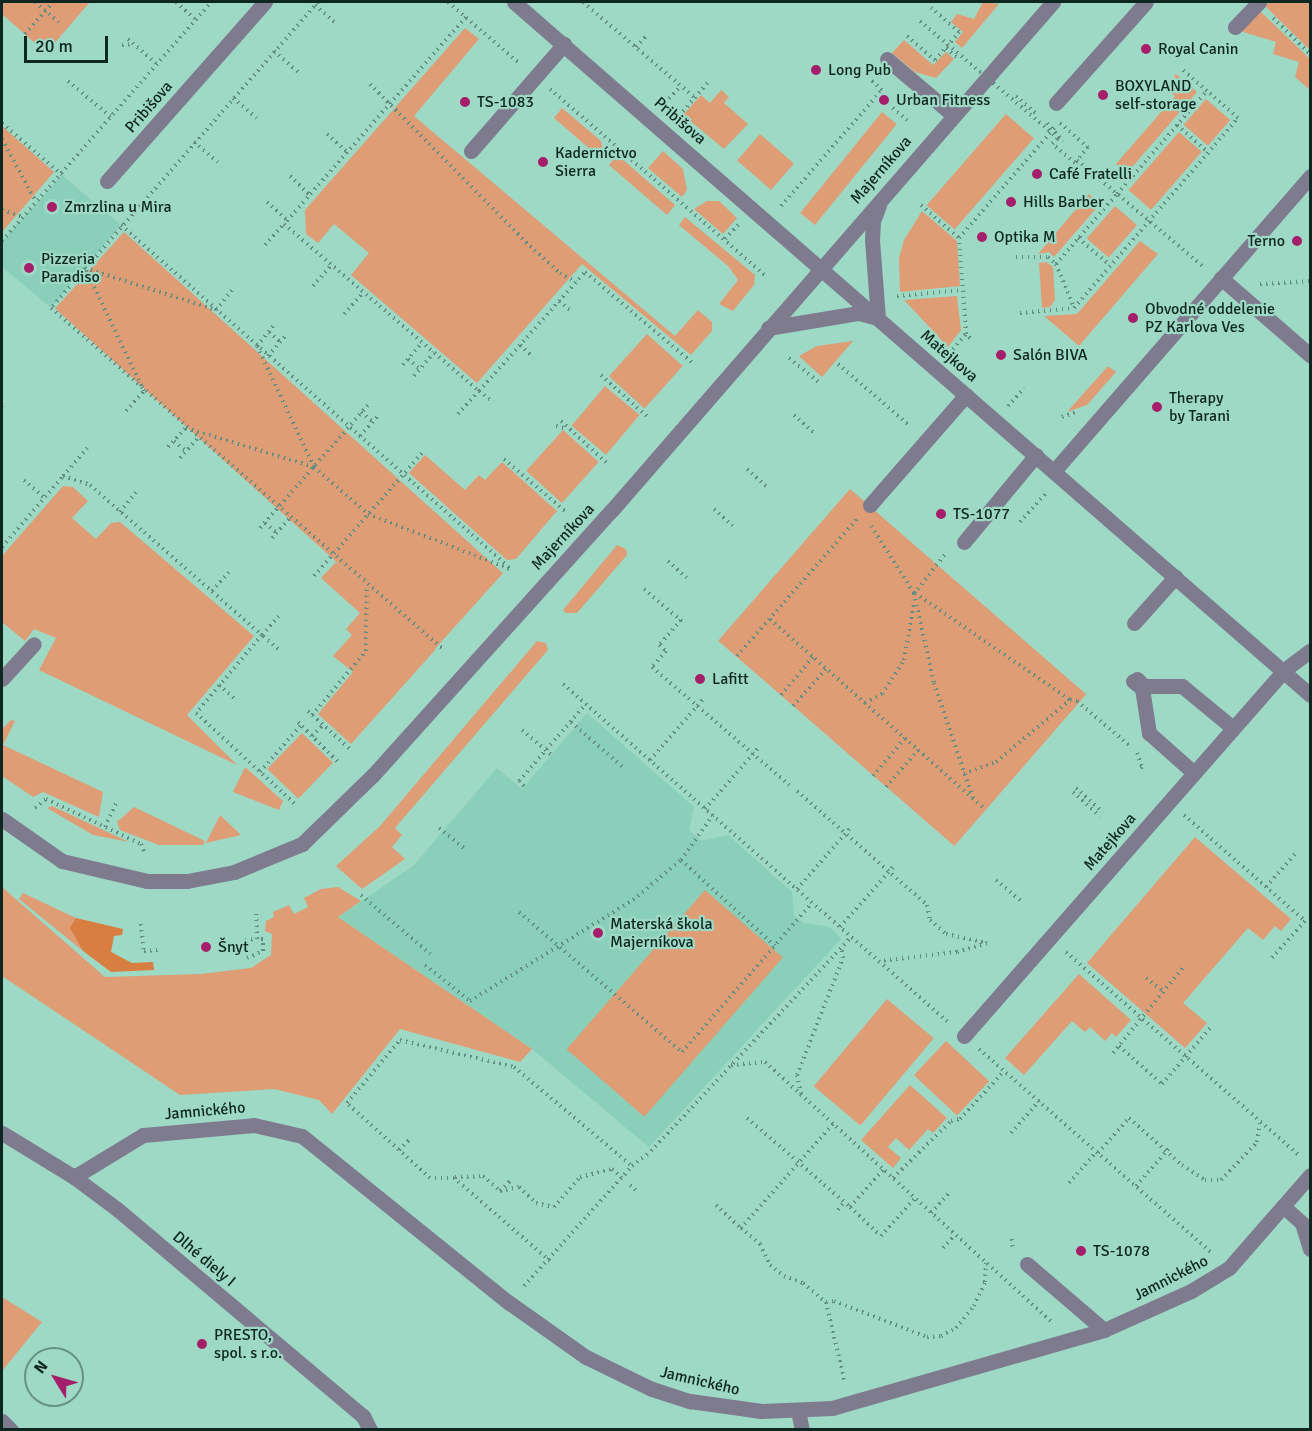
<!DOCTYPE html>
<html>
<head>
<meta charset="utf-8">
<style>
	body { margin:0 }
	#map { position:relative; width:1312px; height:1431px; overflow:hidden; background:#9ed9c6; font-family:Signika,sans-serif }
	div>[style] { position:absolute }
	.built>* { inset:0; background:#8acfb9 }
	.green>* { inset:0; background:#de9d75; transform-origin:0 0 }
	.forest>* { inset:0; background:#d87e40 }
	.path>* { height:4px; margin-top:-2px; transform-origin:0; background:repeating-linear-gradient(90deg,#628e81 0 1.5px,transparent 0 6px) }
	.minor>* { height:15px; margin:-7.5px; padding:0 7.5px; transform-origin:7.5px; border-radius:7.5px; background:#7e7b8f }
	.path-bridge>* { height:4px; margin-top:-2px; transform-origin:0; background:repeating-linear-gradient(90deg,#628e81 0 1.5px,transparent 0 6px) }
	.dots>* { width:16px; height:16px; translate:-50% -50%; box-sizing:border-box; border:3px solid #9ed9c6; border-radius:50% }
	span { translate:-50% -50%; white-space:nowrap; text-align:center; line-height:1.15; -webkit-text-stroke:4.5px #9ed9c6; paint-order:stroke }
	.poi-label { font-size:16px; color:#0f2721 }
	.left { translate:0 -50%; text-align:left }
	.right { translate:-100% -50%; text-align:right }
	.street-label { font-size:16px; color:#0f2721 }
	.frame { position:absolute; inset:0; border:3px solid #0f2721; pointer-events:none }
	.north { position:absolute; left:24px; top:1347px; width:60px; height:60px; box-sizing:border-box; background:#9ed9c6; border:2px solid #659284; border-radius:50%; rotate:307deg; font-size:16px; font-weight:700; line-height:24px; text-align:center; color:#0f2721 }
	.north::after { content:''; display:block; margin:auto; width:21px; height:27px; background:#a51e69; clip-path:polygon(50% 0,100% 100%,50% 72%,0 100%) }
	.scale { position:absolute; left:24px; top:36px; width:84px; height:27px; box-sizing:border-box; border:3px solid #0f2721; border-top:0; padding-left:8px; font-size:18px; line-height:21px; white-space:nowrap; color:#0f2721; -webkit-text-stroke:4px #9ed9c6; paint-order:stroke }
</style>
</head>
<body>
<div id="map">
	<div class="built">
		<div style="clip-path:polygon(62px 175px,121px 225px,51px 308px,2px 267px,2px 241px)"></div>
		<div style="clip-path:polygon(587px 713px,694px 807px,689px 830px,702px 841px,728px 835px,792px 892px,794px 915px,804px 923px,830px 927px,841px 939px,649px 1147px,532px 1049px,338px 917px,413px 866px,497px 768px,522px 789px)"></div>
	</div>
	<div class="green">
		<div style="clip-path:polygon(2px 2px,90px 2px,46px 53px,2px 14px)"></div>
		<div style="clip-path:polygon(983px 2px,999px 4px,962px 48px,955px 42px,963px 32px,951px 22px,957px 14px,974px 19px)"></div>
		<div style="clip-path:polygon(1270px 2px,1310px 2px,1310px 50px,1265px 6px)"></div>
		<div style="clip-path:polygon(1260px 11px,1310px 59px,1310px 90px,1295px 77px,1299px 62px,1273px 54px,1276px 42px,1240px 31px)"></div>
		<div style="clip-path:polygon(465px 28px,479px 39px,414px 116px,675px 336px,698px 310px,712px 322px,712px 331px,691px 355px,582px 264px,477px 383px,351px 275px,369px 253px,334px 224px,318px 243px,306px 234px,305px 210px)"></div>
		<div style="clip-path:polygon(904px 40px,933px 65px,946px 52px,954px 59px,936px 78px,915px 72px,892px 53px)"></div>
		<div style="clip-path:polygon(1176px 74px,1197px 92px,1127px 173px,1116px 164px,1175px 96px,1165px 87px)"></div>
		<div style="clip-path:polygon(721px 90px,729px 97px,724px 103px,748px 124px,724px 149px,683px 115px,701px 95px,710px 103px)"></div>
		<div style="left:1206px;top:99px;width:32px;height:34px;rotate:41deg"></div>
		<div style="clip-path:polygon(562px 108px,601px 141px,603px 151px,598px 156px,554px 118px)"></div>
		<div style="left:882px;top:112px;width:19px;height:130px;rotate:39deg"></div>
		<div style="left:1006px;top:114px;width:37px;height:121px;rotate:41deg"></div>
		<div style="clip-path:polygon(2px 126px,54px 172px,2px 232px)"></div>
		<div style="left:1179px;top:132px;width:30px;height:77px;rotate:41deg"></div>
		<div style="left:760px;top:134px;width:45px;height:35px;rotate:41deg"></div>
		<div style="clip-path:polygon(663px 151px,683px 169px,687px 190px,682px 197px,648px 168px)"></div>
		<div style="clip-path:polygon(621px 158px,675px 205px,667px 215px,609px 165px,614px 159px)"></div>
		<div style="clip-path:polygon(1089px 194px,1100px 204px,1054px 257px,1049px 252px,1038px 254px)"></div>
		<div style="clip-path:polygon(707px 201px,719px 201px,737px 218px,723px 234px,694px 209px)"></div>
		<div style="left:1115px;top:206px;width:29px;height:43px;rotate:41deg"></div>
		<div style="clip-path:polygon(922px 211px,957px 241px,960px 286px,900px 292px,899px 258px,904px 240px)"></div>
		<div style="clip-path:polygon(685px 217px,755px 275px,754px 285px,733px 311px,719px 304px,738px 280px,728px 266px,679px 225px)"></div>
		<div style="left:124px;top:232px;width:510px;height:103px;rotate:42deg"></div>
		<div style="clip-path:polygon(1140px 241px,1158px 254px,1079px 346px,1044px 316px,1077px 314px)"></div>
		<div style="clip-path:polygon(1046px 262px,1053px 267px,1055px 300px,1050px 307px,1042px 308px,1039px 263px)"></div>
		<div style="clip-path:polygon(957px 296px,961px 330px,948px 347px,904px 300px)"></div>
		<div style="left:647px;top:334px;width:48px;height:57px;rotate:42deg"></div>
		<div style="clip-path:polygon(853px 341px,822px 377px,799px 356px,817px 346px)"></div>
		<div style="clip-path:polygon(1108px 366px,1116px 372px,1087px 405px,1067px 412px)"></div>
		<div style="left:605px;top:386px;width:45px;height:52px;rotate:40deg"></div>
		<div style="left:563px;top:430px;width:48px;height:55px;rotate:42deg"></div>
		<div style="clip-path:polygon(425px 455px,465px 490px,479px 475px,485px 480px,502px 462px,557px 511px,516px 559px,507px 560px,409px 473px)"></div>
		<div style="clip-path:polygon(63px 486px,73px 487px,88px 501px,72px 518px,96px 539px,111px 523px,120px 522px,254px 636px,187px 715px,237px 765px,39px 670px,56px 638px,34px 629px,25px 641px,2px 622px,2px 556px)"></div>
		<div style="left:850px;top:489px;width:313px;height:201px;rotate:41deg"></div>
		<div style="clip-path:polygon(617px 545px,626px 549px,627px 555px,577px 613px,566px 613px,563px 610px)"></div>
		<div style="clip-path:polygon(336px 562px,436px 649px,351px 744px,318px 714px,353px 672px,333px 656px,352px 635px,346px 629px,360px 613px,321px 578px)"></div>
		<div style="clip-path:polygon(537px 641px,546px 643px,548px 650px,395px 828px,402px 835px,392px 847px,405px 859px,362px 889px,336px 866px,380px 826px)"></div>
		<div style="clip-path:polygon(11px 720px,15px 721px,3px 745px,103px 792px,99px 817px,43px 792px,33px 797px,2px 776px,2px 729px)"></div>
		<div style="left:302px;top:733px;width:43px;height:50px;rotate:44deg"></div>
		<div style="clip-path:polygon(245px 767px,283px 801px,279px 810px,233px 792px)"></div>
		<div style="clip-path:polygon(52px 806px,129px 842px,93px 835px,47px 808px)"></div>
		<div style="clip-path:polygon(134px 807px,205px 841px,203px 845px,159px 845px,120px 830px,117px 822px)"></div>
		<div style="clip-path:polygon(220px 815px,241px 835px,206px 843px)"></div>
		<div style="clip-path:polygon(1195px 837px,1291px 919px,1281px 931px,1275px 926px,1263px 940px,1248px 928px,1183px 1003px,1207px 1023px,1185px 1048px,1087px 963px)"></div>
		<div style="clip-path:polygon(2px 887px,105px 977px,201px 974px,251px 968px,271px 955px,272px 934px,265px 931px,266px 921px,274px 917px,273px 912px,289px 905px,294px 914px,308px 907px,304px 898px,321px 889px,338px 887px,361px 901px,338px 917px,532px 1049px,520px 1062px,400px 1029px,332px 1114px,319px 1100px,274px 1089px,180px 1095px,2px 976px)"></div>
		<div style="left:705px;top:890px;width:103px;height:211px;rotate:41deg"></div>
		<div style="clip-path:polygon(23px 893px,76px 918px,71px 928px,83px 951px,19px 899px)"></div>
		<div style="clip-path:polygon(1079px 974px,1131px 1020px,1116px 1037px,1112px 1033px,1105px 1041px,1090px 1027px,1085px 1032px,1072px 1021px,1024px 1075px,1005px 1058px)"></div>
		<div style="left:887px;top:999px;width:61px;height:114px;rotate:40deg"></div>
		<div style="left:946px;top:1041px;width:59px;height:47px;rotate:43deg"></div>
		<div style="clip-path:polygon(910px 1085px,947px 1118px,933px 1133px,928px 1129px,909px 1150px,896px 1138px,888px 1147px,901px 1158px,893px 1168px,861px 1140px)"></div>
		<div style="clip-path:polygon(2px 1297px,42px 1322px,2px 1371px)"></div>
	</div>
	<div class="forest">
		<div style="clip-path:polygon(76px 918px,123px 929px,122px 935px,114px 936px,111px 952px,132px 963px,153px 962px,154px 970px,111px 972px,83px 951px,70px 928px)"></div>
	</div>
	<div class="path">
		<div style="left:35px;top:2px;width:31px;rotate:40deg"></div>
		<div style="left:176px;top:2px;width:25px;rotate:42deg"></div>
		<div style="left:318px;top:2px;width:406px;rotate:131.1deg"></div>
		<div style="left:51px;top:308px;width:518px;rotate:41.01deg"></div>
		<div style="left:448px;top:2px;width:94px;rotate:40.7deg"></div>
		<div style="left:583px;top:2px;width:148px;rotate:40.6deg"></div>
		<div style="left:315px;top:5px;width:30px;rotate:41deg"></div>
		<div style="left:466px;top:17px;width:276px;rotate:131.3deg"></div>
		<div style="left:284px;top:224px;width:257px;rotate:40.6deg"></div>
		<div style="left:479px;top:391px;width:159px;rotate:-48.3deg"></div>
		<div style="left:585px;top:272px;width:144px;rotate:40.2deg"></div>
		<div style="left:1273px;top:18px;width:52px;rotate:44.2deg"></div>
		<div style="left:25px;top:34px;width:43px;rotate:-48.8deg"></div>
		<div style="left:907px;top:36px;width:37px;rotate:41deg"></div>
		<div style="left:935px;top:60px;width:37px;rotate:-49deg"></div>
		<div style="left:959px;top:32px;width:37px;rotate:-139deg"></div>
		<div style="left:128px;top:39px;width:37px;rotate:41deg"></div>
		<div style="left:122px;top:45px;width:11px;rotate:-5deg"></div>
		<div style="left:636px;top:47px;width:16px;rotate:-47deg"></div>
		<div style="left:946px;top:48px;width:18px;rotate:41deg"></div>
		<div style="left:274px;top:51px;width:32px;rotate:41deg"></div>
		<div style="left:68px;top:81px;width:56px;rotate:39.9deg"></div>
		<div style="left:370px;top:84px;width:228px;rotate:45.4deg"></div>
		<div style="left:530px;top:246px;width:40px;rotate:42deg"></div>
		<div style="left:560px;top:273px;width:18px;rotate:29deg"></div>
		<div style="left:550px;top:89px;width:287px;rotate:40.9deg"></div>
		<div style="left:1016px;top:96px;width:28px;rotate:41deg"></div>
		<div style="left:233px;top:98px;width:31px;rotate:40deg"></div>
		<div style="left:665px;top:103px;width:23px;rotate:-47deg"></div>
		<div style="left:888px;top:104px;width:25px;rotate:40deg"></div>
		<div style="left:679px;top:116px;width:46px;rotate:-49.4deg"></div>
		<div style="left:2px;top:123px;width:79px;rotate:40.9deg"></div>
		<div style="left:1047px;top:123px;width:24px;rotate:48deg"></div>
		<div style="left:1060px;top:123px;width:37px;rotate:41deg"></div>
		<div style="left:1088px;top:147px;width:21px;rotate:129deg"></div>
		<div style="left:1075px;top:163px;width:30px;rotate:-140deg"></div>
		<div style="left:1052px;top:144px;width:8px;rotate:-45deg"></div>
		<div style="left:1058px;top:138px;width:6px;rotate:39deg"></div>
		<div style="left:1177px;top:125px;width:41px;rotate:41.1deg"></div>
		<div style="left:327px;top:134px;width:27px;rotate:42deg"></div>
		<div style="left:2px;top:139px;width:72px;rotate:61.6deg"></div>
		<div style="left:194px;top:142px;width:31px;rotate:40deg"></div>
		<div style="left:1077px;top:160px;width:167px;rotate:40.2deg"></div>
		<div style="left:290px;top:176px;width:28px;rotate:44deg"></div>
		<div style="left:267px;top:202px;width:27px;rotate:42deg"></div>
		<div style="left:921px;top:205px;width:50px;rotate:41deg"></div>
		<div style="left:781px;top:206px;width:154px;rotate:-49deg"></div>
		<div style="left:882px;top:90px;width:16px;rotate:-137deg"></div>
		<div style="left:2px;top:210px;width:22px;rotate:18deg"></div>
		<div style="left:121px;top:225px;width:521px;rotate:41.42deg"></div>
		<div style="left:1078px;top:238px;width:42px;rotate:40.2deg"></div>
		<div style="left:725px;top:239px;width:21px;rotate:-47deg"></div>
		<div style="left:2px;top:241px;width:317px;rotate:-48.8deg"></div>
		<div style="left:265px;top:245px;width:28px;rotate:-48deg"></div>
		<div style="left:1016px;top:257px;width:32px"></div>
		<div style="left:1048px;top:257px;width:11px;rotate:41deg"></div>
		<div style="left:1056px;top:264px;width:93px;rotate:-48.9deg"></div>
		<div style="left:1117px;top:194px;width:137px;rotate:-48.9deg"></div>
		<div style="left:1207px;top:91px;width:35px;rotate:-139deg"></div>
		<div style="left:1056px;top:264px;width:47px;rotate:67.3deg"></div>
		<div style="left:1260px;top:284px;width:50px;rotate:-3.4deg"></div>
		<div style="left:313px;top:286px;width:29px;rotate:-49deg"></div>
		<div style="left:897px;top:296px;width:66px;rotate:-5.2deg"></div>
		<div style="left:559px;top:301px;width:17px;rotate:40deg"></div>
		<div style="left:1020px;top:313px;width:54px;rotate:-5.3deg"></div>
		<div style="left:1074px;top:308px;width:251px;rotate:-49.2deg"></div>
		<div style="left:1238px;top:118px;width:41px;rotate:-138.9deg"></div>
		<div style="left:344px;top:314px;width:30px;rotate:-48deg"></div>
		<div style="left:269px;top:332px;width:15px;rotate:42deg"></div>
		<div style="left:970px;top:338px;width:6px;rotate:-135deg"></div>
		<div style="left:966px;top:334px;width:96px;rotate:-94.2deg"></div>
		<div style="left:959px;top:238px;width:150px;rotate:-49.1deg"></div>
		<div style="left:520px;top:345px;width:18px;rotate:43deg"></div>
		<div style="left:949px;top:354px;width:26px;rotate:-50deg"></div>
		<div style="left:268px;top:356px;width:29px;rotate:-49deg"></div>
		<div style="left:789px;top:358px;width:41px;rotate:39.1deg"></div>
		<div style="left:408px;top:359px;width:16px;rotate:40deg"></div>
		<div style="left:838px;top:364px;width:95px;rotate:40.7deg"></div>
		<div style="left:403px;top:365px;width:30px;rotate:-50deg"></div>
		<div style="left:601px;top:375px;width:64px;rotate:41.9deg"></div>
		<div style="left:414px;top:376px;width:31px;rotate:-50deg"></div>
		<div style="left:1008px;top:406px;width:24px;rotate:-48deg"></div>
		<div style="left:2px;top:407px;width:1px;rotate:45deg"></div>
		<div style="left:126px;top:411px;width:27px;rotate:-48deg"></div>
		<div style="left:144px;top:391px;width:136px;rotate:-115.6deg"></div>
		<div style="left:85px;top:268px;width:138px;rotate:17.8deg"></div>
		<div style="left:216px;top:310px;width:28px;rotate:-51deg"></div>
		<div style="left:361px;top:412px;width:16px;rotate:40deg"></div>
		<div style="left:458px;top:414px;width:31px;rotate:-48deg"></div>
		<div style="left:479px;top:391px;width:18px;rotate:38deg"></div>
		<div style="left:794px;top:415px;width:27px;rotate:42deg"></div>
		<div style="left:1062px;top:417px;width:15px;rotate:-20deg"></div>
		<div style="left:561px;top:421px;width:64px;rotate:42.5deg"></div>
		<div style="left:556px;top:426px;width:11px;rotate:15deg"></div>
		<div style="left:360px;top:436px;width:28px;rotate:-48deg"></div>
		<div style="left:174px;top:441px;width:16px;rotate:40deg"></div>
		<div style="left:168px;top:447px;width:26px;rotate:-47deg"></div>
		<div style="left:186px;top:428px;width:134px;rotate:16.9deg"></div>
		<div style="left:314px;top:467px;width:134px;rotate:-115.2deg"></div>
		<div style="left:257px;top:346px;width:28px;rotate:-51deg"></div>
		<div style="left:180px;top:458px;width:27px;rotate:-48deg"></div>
		<div style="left:504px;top:459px;width:82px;rotate:40.5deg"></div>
		<div style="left:314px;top:467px;width:72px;rotate:41deg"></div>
		<div style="left:368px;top:514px;width:152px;rotate:21.2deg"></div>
		<div style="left:747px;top:469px;width:27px;rotate:42deg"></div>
		<div style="left:63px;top:476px;width:37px;rotate:-49deg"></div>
		<div style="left:24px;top:480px;width:28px;rotate:41deg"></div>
		<div style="left:714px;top:509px;width:25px;rotate:42deg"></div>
		<div style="left:120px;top:512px;width:27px;rotate:-51deg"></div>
		<div style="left:1020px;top:522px;width:38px;rotate:-48deg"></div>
		<div style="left:265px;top:523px;width:16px;rotate:40deg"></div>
		<div style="left:871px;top:526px;width:80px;rotate:57.3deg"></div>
		<div style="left:914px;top:593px;width:92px;rotate:77.5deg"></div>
		<div style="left:934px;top:683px;width:121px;rotate:71.3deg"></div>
		<div style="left:260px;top:528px;width:164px;rotate:-48.7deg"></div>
		<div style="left:272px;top:538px;width:27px;rotate:-48deg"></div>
		<div style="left:2px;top:547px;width:94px;rotate:-49.3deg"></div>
		<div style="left:63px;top:476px;width:28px;rotate:18deg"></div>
		<div style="left:90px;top:485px;width:228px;rotate:41.1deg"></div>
		<div style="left:262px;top:635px;width:102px;rotate:130.2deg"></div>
		<div style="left:196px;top:713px;width:137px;rotate:42.6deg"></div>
		<div style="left:668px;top:561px;width:25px;rotate:42deg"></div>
		<div style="left:314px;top:576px;width:164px;rotate:-48.7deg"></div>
		<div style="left:644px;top:589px;width:54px;rotate:40.5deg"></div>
		<div style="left:212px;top:591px;width:25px;rotate:-48deg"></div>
		<div style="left:915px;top:593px;width:188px;rotate:34.6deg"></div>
		<div style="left:914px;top:594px;width:52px;rotate:-52deg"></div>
		<div style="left:770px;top:619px;width:287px;rotate:41.5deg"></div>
		<div style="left:681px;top:620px;width:33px;rotate:131deg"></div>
		<div style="left:659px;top:645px;width:9px;rotate:41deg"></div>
		<div style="left:666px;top:651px;width:21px;rotate:131deg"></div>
		<div style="left:652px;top:667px;width:181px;rotate:40.7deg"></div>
		<div style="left:278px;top:649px;width:21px;rotate:-139deg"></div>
		<div style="left:262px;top:635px;width:25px;rotate:-48deg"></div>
		<div style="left:737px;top:656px;width:182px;rotate:-48.8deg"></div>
		<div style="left:563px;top:684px;width:512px;rotate:41.28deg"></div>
		<div style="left:219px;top:685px;width:21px;rotate:41deg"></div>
		<div style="left:781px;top:695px;width:50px;rotate:-49.9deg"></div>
		<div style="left:865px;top:703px;width:19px;rotate:-28deg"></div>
		<div style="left:882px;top:694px;width:40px;rotate:-57.1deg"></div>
		<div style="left:904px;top:660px;width:59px;rotate:-80.2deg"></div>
		<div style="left:793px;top:706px;width:50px;rotate:-48.3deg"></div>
		<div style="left:308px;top:711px;width:58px;rotate:42.2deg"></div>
		<div style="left:312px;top:715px;width:84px;rotate:-49.8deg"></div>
		<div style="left:366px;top:651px;width:65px;rotate:-89.1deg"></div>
		<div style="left:298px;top:722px;width:58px;rotate:45deg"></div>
		<div style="left:571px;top:722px;width:70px;rotate:41deg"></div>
		<div style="left:522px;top:730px;width:38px;rotate:40deg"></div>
		<div style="left:312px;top:736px;width:16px;rotate:-45deg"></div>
		<div style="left:1137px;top:753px;width:15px;rotate:70deg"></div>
		<div style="left:1142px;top:767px;width:5px;rotate:127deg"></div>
		<div style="left:650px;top:760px;width:82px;rotate:-48.9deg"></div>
		<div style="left:260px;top:772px;width:62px;rotate:-48.9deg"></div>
		<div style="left:964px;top:774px;width:34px;rotate:-21deg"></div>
		<div style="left:996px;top:762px;width:97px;rotate:-40deg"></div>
		<div style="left:1070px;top:700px;width:7px;rotate:8deg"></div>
		<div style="left:1077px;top:701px;width:71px;rotate:40.4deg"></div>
		<div style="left:873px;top:776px;width:50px;rotate:-49.9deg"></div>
		<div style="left:524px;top:786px;width:7px;rotate:-135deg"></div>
		<div style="left:519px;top:781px;width:102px;rotate:-49deg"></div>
		<div style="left:886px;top:787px;width:49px;rotate:-49.1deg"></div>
		<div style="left:1076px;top:788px;width:36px;rotate:42deg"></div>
		<div style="left:797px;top:791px;width:173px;rotate:41.2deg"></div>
		<div style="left:927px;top:905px;width:15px;rotate:79deg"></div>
		<div style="left:930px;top:920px;width:21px;rotate:41deg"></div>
		<div style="left:946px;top:934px;width:42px;rotate:12.4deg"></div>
		<div style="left:987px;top:943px;width:31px;rotate:163deg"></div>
		<div style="left:957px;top:952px;width:78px;rotate:173.3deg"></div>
		<div style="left:1073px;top:792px;width:36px;rotate:42deg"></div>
		<div style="left:35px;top:808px;width:14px;rotate:-39deg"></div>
		<div style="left:46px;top:799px;width:105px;rotate:25.3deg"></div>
		<div style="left:141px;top:844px;width:8px;rotate:67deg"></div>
		<div style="left:705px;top:809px;width:82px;rotate:-48.9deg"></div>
		<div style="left:1184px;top:815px;width:161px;rotate:41.2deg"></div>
		<div style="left:1305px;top:921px;width:51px;rotate:131.8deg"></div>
		<div style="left:105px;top:827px;width:29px;rotate:-65deg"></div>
		<div style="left:439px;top:828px;width:36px;rotate:39deg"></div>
		<div style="left:681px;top:860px;width:127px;rotate:42.5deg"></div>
		<div style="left:996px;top:880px;width:35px;rotate:40deg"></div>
		<div style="left:1266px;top:887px;width:44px;rotate:-48.7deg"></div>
		<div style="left:797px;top:889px;width:82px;rotate:-48.9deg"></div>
		<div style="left:361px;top:895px;width:91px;rotate:40.5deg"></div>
		<div style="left:519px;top:912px;width:215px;rotate:40.7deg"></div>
		<div style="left:682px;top:1052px;width:198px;rotate:-48.9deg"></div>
		<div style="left:141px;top:924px;width:27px;rotate:84deg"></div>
		<div style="left:144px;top:951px;width:15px;rotate:-4deg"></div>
		<div style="left:840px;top:927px;width:81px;rotate:-48.5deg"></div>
		<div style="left:245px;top:940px;width:12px;rotate:-5deg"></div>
		<div style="left:257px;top:939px;width:25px;rotate:-92deg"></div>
		<div style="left:1066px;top:952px;width:310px;rotate:41.1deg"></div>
		<div style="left:247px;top:958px;width:17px;rotate:-24deg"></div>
		<div style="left:263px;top:951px;width:12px;rotate:-90deg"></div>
		<div style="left:263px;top:939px;width:6px;rotate:180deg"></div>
		<div style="left:425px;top:965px;width:58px;rotate:38.7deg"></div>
		<div style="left:470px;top:1001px;width:192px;rotate:-31.8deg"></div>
		<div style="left:633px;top:900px;width:62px;rotate:-39.8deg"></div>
		<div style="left:681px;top:860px;width:55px;rotate:-54.6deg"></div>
		<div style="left:1146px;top:978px;width:23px;rotate:38deg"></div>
		<div style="left:1119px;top:1046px;width:57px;rotate:41.5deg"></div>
		<div style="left:1162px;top:1084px;width:75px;rotate:-49.3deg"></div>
		<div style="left:979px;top:1049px;width:310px;rotate:41.2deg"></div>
		<div style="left:1113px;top:1053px;width:114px;rotate:-50.7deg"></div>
		<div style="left:731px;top:1065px;width:34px;rotate:-5deg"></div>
		<div style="left:765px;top:1062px;width:387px;rotate:42.2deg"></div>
		<div style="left:801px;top:1094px;width:19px;rotate:-102deg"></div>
		<div style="left:797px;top:1075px;width:126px;rotate:-68.5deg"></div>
		<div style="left:843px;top:958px;width:11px;rotate:-100deg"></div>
		<div style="left:747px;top:1118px;width:136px;rotate:40.8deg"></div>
		<div style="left:833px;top:1124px;width:139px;rotate:131.5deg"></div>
		<div style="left:741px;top:1228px;width:25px;rotate:40deg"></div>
		<div style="left:760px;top:1244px;width:23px;rotate:65deg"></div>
		<div style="left:770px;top:1265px;width:18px;rotate:38deg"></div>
		<div style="left:784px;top:1276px;width:20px;rotate:20deg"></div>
		<div style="left:803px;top:1283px;width:30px;rotate:40deg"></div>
		<div style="left:826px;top:1302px;width:83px;rotate:76.8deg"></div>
		<div style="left:1011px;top:1133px;width:43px;rotate:-48.8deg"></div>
		<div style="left:399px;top:1150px;width:14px;rotate:-45deg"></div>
		<div style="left:1098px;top:1153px;width:47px;rotate:-48.5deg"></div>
		<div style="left:1129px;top:1118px;width:71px;rotate:41.6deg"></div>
		<div style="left:1182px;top:1165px;width:27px;rotate:33deg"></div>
		<div style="left:1205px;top:1180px;width:16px"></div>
		<div style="left:1221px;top:1180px;width:52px;rotate:-46.5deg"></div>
		<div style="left:1257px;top:1142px;width:19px;rotate:-81deg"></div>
		<div style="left:883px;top:1170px;width:50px;rotate:131.7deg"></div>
		<div style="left:850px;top:1207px;width:42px;rotate:43.1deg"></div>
		<div style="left:881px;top:1236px;width:51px;rotate:-48.2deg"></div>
		<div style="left:455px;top:1177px;width:28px;rotate:-2deg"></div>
		<div style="left:483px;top:1176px;width:23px;rotate:41deg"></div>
		<div style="left:500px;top:1191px;width:18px;rotate:-45deg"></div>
		<div style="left:893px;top:1178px;width:81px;rotate:-44.5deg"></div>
		<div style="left:951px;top:1121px;width:9px;rotate:-13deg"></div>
		<div style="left:960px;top:1119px;width:65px;rotate:-47.5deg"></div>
		<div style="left:1069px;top:1183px;width:41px;rotate:-48.9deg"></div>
		<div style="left:630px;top:1185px;width:11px;rotate:41deg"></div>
		<div style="left:1136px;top:1186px;width:52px;rotate:-48.9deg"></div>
		<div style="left:500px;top:1191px;width:19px;rotate:-12deg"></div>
		<div style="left:519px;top:1187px;width:23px;rotate:43deg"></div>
		<div style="left:536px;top:1203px;width:18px;rotate:13deg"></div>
		<div style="left:554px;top:1207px;width:40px;rotate:-49deg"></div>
		<div style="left:580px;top:1177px;width:33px;rotate:-14deg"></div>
		<div style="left:612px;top:1169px;width:13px;rotate:42deg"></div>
		<div style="left:716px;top:1205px;width:34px;rotate:43deg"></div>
		<div style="left:838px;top:1210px;width:10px;rotate:-53deg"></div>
		<div style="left:931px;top:1213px;width:30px;rotate:-48deg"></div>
		<div style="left:1012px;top:1239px;width:9px;rotate:84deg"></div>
		<div style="left:943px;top:1248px;width:18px;rotate:-47deg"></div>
		<div style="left:550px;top:1261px;width:127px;rotate:-139.2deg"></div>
		<div style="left:454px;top:1178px;width:24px;rotate:180deg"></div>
		<div style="left:430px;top:1178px;width:112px;rotate:-137.9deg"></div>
		<div style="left:347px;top:1103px;width:82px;rotate:-49.9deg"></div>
		<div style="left:400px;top:1040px;width:117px;rotate:13.3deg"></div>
		<div style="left:514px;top:1067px;width:154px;rotate:40deg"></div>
		<div style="left:524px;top:1286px;width:161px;rotate:-48deg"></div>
		<div style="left:632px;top:1166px;width:24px;rotate:-38deg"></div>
		<div style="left:651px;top:1151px;width:293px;rotate:-46.9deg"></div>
		<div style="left:826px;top:1302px;width:8px;rotate:-7deg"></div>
		<div style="left:834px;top:1301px;width:100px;rotate:21.2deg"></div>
		<div style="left:927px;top:1337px;width:14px;rotate:-4deg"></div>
		<div style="left:941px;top:1336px;width:17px;rotate:-28deg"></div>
		<div style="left:956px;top:1328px;width:28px;rotate:-51deg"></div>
		<div style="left:974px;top:1306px;width:26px;rotate:-65deg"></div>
		<div style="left:985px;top:1282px;width:19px;rotate:-87deg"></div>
	</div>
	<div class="minor">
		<div style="left:514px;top:2px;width:1055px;rotate:41.04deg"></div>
		<div style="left:1235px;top:27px;width:35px;rotate:-46deg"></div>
		<div style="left:887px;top:59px;width:87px;rotate:40.3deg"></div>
		<div style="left:1056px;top:103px;width:135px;rotate:-48.3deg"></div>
		<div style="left:471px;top:151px;width:142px;rotate:-49deg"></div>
		<div style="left:107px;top:181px;width:239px;rotate:-48.6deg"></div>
		<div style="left:1221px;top:278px;width:118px;rotate:40.9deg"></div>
		<div style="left:878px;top:318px;width:78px;rotate:-94.4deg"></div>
		<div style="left:872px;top:240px;width:19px;rotate:-87deg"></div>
		<div style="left:873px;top:221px;width:17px;rotate:-69deg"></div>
		<div style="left:768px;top:328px;width:92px;rotate:-9.4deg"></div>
		<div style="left:859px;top:313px;width:16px;rotate:15deg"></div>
		<div style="left:1054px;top:471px;width:391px;rotate:-49deg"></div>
		<div style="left:870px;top:505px;width:146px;rotate:-48.9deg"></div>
		<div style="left:964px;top:542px;width:113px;rotate:-50.4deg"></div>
		<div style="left:1134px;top:623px;width:62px;rotate:-48.3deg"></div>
		<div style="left:2px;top:679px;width:47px;rotate:-47.6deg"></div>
		<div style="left:1137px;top:679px;width:10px;rotate:45deg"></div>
		<div style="left:1144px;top:686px;width:38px"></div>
		<div style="left:1182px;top:686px;width:66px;rotate:39.5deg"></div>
		<div style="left:1133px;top:681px;width:11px;rotate:38deg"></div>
		<div style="left:1142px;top:688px;width:46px;rotate:81.2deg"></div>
		<div style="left:1149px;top:733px;width:60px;rotate:41.6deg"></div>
		<div style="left:2px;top:819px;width:73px;rotate:35deg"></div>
		<div style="left:62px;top:861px;width:87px;rotate:13.2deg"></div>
		<div style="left:147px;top:881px;width:40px"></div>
		<div style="left:187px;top:881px;width:48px;rotate:-10.8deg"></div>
		<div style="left:234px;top:872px;width:74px;rotate:-22.4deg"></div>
		<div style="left:302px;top:844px;width:99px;rotate:-44.2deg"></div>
		<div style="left:373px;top:775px;width:357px;rotate:-48deg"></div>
		<div style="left:612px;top:510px;width:673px;rotate:-49.04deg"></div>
		<div style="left:964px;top:1036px;width:485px;rotate:-48.8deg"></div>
		<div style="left:1283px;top:671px;width:34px;rotate:-37deg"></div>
		<div style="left:2px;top:1133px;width:84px;rotate:31.4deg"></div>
		<div style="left:74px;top:1177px;width:54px;rotate:36.7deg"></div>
		<div style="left:117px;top:1209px;width:322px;rotate:40.1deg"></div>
		<div style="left:363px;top:1416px;width:16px;rotate:63deg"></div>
		<div style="left:74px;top:1177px;width:81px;rotate:-31.3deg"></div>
		<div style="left:143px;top:1135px;width:111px;rotate:-5.1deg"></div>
		<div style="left:254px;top:1125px;width:49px;rotate:12.9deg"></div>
		<div style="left:302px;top:1136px;width:265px;rotate:38.9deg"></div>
		<div style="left:508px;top:1302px;width:95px;rotate:35.2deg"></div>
		<div style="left:586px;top:1357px;width:73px;rotate:25.9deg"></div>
		<div style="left:652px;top:1389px;width:40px;rotate:18deg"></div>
		<div style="left:690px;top:1401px;width:72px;rotate:8deg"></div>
		<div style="left:761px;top:1411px;width:71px;rotate:-2.4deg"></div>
		<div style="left:832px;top:1408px;width:283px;rotate:-16deg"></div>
		<div style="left:1104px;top:1330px;width:95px;rotate:-24.1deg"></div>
		<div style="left:1191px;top:1291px;width:44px;rotate:-31.2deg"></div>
		<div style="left:1229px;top:1268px;width:123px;rotate:-48.9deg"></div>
		<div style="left:1283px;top:1206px;width:25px;rotate:42deg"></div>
		<div style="left:1302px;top:1223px;width:27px;rotate:73deg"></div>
		<div style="left:1027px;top:1264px;width:101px;rotate:40.6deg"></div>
		<div style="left:798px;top:1410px;width:20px;rotate:79deg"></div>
		<div style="left:2px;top:1421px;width:13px;rotate:45deg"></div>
	</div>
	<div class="path-bridge">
		<div style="left:920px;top:21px;width:181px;rotate:40.3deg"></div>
	</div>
	<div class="dots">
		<div style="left:1146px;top:49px;background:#a51e69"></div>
		<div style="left:816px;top:70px;background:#a51e69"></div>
		<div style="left:1103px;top:95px;background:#a51e69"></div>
		<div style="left:884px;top:100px;background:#a51e69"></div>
		<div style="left:465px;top:102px;background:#a51e69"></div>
		<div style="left:543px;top:162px;background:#a51e69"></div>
		<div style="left:1037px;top:174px;background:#a51e69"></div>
		<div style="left:1011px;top:202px;background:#a51e69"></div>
		<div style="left:52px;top:207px;background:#a51e69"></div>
		<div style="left:982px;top:237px;background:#a51e69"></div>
		<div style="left:1297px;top:241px;background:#a51e69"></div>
		<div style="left:29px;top:268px;background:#a51e69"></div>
		<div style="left:1133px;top:318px;background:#a51e69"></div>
		<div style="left:1001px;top:355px;background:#a51e69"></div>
		<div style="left:1157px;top:407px;background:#a51e69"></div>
		<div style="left:941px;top:514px;background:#a51e69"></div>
		<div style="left:700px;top:679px;background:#a51e69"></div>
		<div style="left:598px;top:933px;background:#a51e69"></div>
		<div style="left:206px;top:947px;background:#a51e69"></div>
		<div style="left:1081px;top:1251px;background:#a51e69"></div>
		<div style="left:202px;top:1344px;background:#a51e69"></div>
	</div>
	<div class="poi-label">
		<span class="left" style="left:1158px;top:49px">Royal Canin</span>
		<span class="left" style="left:828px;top:70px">Long Pub</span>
		<span class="left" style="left:1115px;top:95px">BOXYLAND<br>self-storage</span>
		<span class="left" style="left:896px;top:100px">Urban Fitness</span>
		<span class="left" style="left:477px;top:102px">TS-1083</span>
		<span class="left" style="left:555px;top:162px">Kaderníctvo<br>Sierra</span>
		<span class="left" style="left:1049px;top:174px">Café Fratelli</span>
		<span class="left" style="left:1023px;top:202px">Hills Barber</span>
		<span class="left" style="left:64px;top:207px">Zmrzlina u Mira</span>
		<span class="left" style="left:994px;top:237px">Optika M</span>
		<span class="right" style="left:1285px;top:241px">Terno</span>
		<span class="left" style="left:41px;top:268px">Pizzeria<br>Paradiso</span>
		<span class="left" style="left:1145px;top:318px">Obvodné oddelenie<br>PZ Karlova Ves</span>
		<span class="left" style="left:1013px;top:355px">Salón BIVA</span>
		<span class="left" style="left:1169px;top:407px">Therapy<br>by Tarani</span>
		<span class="left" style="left:953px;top:514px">TS-1077</span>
		<span class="left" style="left:712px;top:679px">Lafitt</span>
		<span class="left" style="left:610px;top:933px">Materská škola<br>Majerníkova</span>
		<span class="left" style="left:218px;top:947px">Šnyt</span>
		<span class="left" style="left:1093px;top:1251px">TS-1078</span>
		<span class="left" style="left:214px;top:1344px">PRESTO,<br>spol. s r.o.</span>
	</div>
	<div class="street-label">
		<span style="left:149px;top:107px;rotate:-49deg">Pribišova</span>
		<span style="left:680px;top:121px;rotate:41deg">Pribišova</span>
		<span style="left:881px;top:170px;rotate:-49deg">Majerníkova</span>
		<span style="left:949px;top:356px;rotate:41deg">Matejkova</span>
		<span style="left:563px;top:537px;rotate:-47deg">Majerníkova</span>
		<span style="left:1110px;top:842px;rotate:-49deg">Matejkova</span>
		<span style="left:205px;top:1111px;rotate:-5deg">Jamnického</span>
		<span style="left:204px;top:1259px;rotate:40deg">Dlhé diely I</span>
		<span style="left:1171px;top:1278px;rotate:-27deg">Jamnického</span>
		<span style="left:700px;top:1381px;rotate:13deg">Jamnického</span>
	</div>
	<div class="frame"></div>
	<div class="north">N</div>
	<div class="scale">20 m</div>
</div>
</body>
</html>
